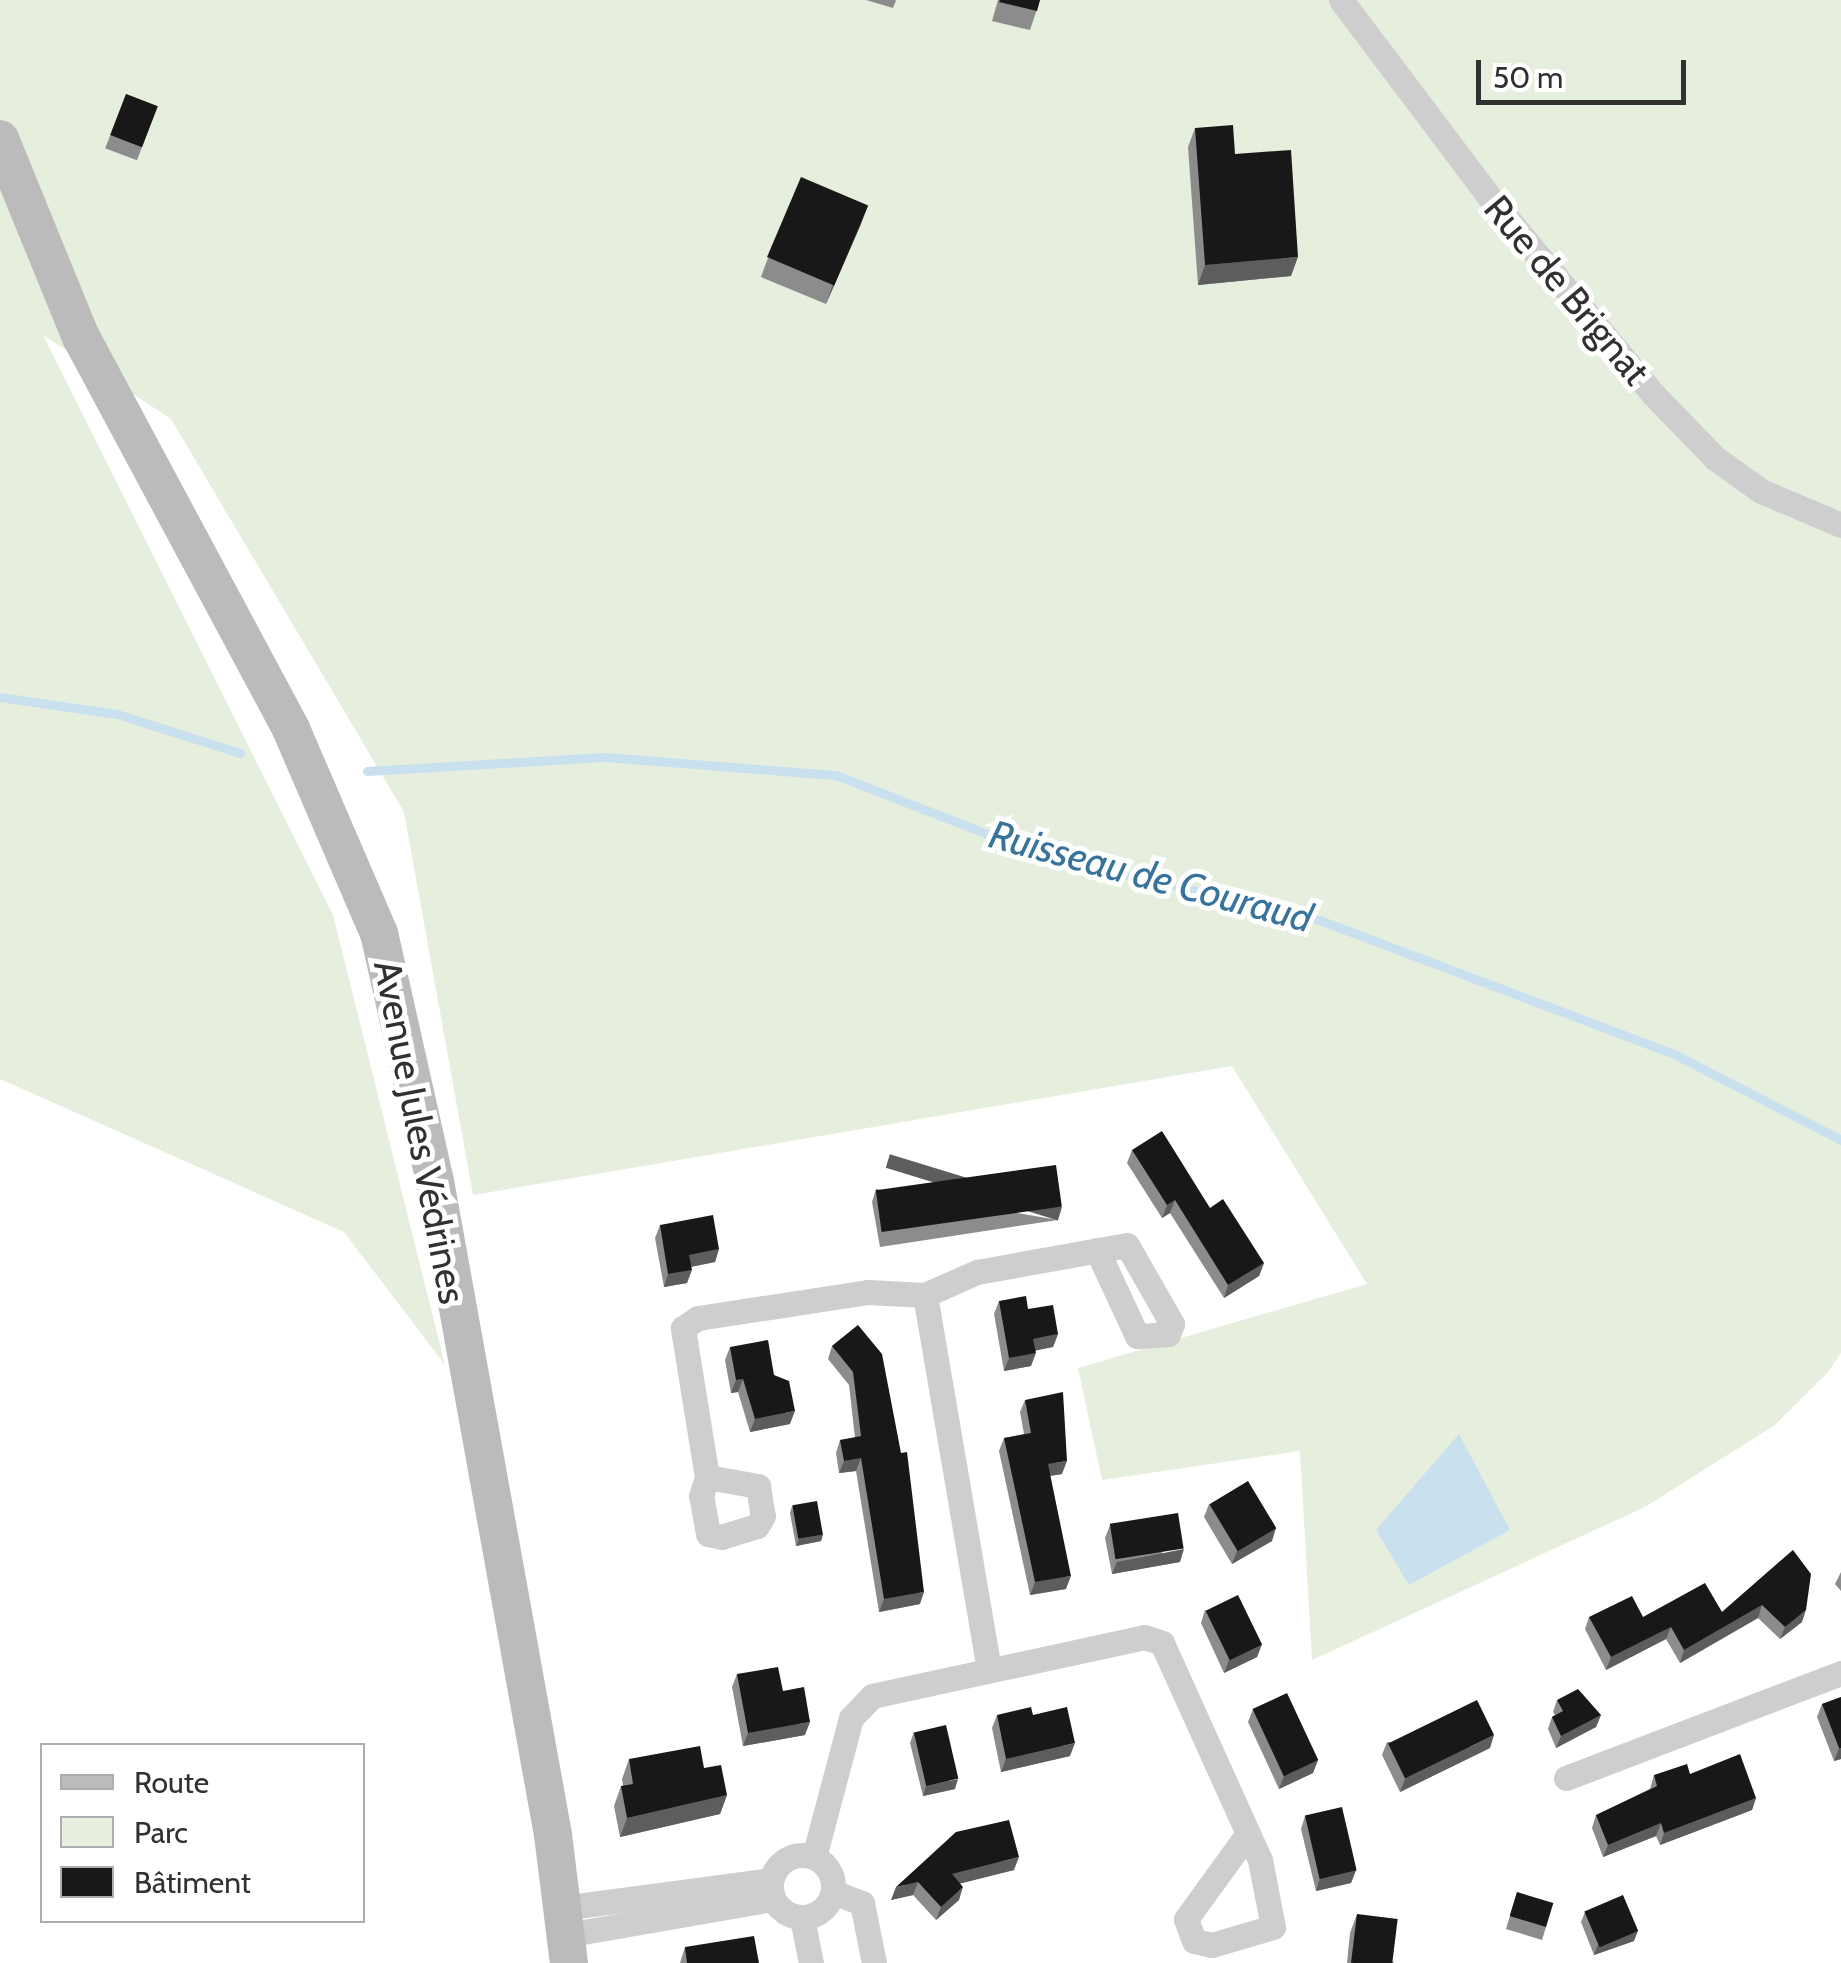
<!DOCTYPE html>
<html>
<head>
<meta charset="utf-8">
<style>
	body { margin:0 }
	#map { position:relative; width:1841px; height:1963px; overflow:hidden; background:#fff; font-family:Cabin,sans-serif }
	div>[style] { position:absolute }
	.green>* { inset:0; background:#e6eede }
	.water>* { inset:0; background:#c9e0ef }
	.stream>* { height:9px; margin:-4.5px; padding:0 4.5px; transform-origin:4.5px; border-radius:4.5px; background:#c9e0ef }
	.minor>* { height:25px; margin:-12.5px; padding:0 12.5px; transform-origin:12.5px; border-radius:12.5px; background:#cecece }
	.minor>.ring { margin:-12.5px; padding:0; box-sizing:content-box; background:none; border:25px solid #cecece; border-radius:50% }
	.secondary>* { height:38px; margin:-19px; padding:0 19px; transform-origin:19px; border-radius:19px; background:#bbb }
	.wall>* { inset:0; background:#8c8c8c; transform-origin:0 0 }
	.shaded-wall>* { inset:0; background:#5d5d5d; transform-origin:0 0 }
	.building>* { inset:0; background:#181818; transform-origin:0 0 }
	span { translate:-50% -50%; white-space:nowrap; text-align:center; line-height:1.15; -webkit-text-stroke:10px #fff; paint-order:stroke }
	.street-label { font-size:38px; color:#313131 }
	.water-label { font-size:40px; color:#37739a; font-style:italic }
	.legend { position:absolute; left:40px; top:1743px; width:325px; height:180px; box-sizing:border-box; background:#fff; border:2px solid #adadad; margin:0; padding:12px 18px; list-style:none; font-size:30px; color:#313131 }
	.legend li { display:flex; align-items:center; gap:20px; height:50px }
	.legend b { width:50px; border:2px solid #adadad }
	.scale { position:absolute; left:1476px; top:60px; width:210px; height:45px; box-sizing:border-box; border:5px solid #313131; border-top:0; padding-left:12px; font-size:30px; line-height:35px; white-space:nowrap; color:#313131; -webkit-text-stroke:8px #fff; paint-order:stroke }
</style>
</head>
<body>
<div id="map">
	<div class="green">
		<div style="clip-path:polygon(0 0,1841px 0,1841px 1353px,1828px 1372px,1775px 1425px,1645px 1507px,1312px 1660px,1300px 1451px,1102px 1480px,1078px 1368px,1367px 1284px,1232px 1066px,473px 1195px,404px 812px,171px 419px,43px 335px,333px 915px,445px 1365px,344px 1232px,0 1079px)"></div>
	</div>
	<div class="water">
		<div style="clip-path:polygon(1459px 1434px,1510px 1530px,1409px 1585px,1376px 1530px)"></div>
	</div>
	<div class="stream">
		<div style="left:0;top:697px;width:118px;rotate:8.3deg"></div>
		<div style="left:117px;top:714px;width:129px;rotate:17.6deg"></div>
		<div style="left:367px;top:771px;width:238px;rotate:-3.4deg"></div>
		<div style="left:605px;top:757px;width:232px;rotate:4.5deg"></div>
		<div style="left:836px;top:775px;width:218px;rotate:21.3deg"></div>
		<div style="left:1039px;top:854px;width:291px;rotate:13.3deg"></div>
		<div style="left:1322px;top:921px;width:376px;rotate:20.7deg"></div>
		<div style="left:1674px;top:1054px;width:188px;rotate:27.2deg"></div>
	</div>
	<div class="minor">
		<div style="left:1341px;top:0;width:243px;rotate:53deg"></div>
		<div style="left:1487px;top:194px;width:260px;rotate:50.3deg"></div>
		<div style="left:1653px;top:394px;width:89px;rotate:45.9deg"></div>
		<div style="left:1715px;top:458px;width:57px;rotate:35.7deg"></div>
		<div style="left:1761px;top:491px;width:87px;rotate:23deg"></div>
		<div style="left:925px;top:1295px;width:57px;rotate:-23.9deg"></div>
		<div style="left:977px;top:1272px;width:152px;rotate:-10.2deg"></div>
		<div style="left:1127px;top:1245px;width:91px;rotate:60.3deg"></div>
		<div style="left:1172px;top:1324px;width:11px;rotate:112deg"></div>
		<div style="left:1168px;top:1334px;width:31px;rotate:176deg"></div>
		<div style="left:1137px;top:1336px;width:95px;rotate:-114.9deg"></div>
		<div style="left:707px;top:1477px;width:52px;rotate:10deg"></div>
		<div style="left:758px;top:1486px;width:30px;rotate:81deg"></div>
		<div style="left:763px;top:1516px;width:12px;rotate:121deg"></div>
		<div style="left:757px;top:1526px;width:37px;rotate:163deg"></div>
		<div style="left:722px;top:1537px;width:14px;rotate:-168deg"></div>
		<div style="left:708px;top:1534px;width:39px;rotate:-100deg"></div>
		<div style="left:701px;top:1496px;width:20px;rotate:-72deg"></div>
		<div style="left:707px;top:1477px;width:151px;rotate:-99.2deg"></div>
		<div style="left:683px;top:1328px;width:18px;rotate:-34deg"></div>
		<div style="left:698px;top:1318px;width:172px;rotate:-8.7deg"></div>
		<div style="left:868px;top:1292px;width:57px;rotate:3deg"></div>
		<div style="left:925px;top:1295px;width:378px;rotate:80.3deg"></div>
		<div style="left:1566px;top:1778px;width:294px;rotate:-20.9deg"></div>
		<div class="ring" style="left:771px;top:1855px;width:37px;height:37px"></div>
		<div style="left:814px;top:1857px;width:144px;rotate:-75.1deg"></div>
		<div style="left:851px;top:1718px;width:30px;rotate:-46deg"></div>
		<div style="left:872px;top:1696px;width:278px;rotate:-12.2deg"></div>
		<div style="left:1144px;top:1637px;width:19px;rotate:18deg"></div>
		<div style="left:1162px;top:1643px;width:238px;rotate:65.7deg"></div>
		<div style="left:1260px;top:1860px;width:68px;rotate:79deg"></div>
		<div style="left:1273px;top:1927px;width:64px;rotate:163.6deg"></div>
		<div style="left:1212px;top:1945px;width:18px;rotate:-167deg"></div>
		<div style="left:1194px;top:1941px;width:23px;rotate:-110deg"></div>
		<div style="left:1186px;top:1919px;width:102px;rotate:-54.1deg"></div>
		<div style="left:833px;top:1892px;width:31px;rotate:21deg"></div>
		<div style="left:862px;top:1903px;width:61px;rotate:78.7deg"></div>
		<div style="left:562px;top:1908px;width:211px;rotate:-7.6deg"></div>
		<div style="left:802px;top:1918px;width:46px;rotate:78.7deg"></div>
		<div style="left:566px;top:1935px;width:210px;rotate:-9.9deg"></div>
	</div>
	<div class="secondary">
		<div style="left:0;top:139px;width:214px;rotate:67.8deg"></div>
		<div style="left:81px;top:337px;width:445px;rotate:61.8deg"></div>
		<div style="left:291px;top:729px;width:222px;rotate:66.7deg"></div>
		<div style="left:379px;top:933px;width:254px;rotate:77.3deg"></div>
		<div style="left:435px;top:1181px;width:665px;rotate:79.77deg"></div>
		<div style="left:553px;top:1835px;width:129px;rotate:82.9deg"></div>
	</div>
	<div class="wall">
		<div style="clip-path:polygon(866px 0,896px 0,893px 8px)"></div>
		<div style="clip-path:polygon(998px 0,1040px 0,1030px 30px,992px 21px)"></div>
		<div style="left:126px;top:94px;width:34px;height:58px;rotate:21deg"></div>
		<div style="clip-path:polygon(1195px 128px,1235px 154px,1291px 276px,1198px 285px,1188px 147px)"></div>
		<div style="clip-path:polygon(861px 224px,826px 304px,761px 277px,768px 258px)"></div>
		<div style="clip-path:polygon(1132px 1150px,1210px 1208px,1264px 1263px,1259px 1276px,1224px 1298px,1170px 1213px,1162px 1218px,1127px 1163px)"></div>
		<div style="clip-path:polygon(876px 1189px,1058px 1220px,880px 1247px,872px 1202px)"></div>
		<div style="clip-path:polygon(660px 1225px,719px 1249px,715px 1262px,691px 1267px,687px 1283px,664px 1287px,655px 1238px)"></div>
		<div style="clip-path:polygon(999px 1301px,1028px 1309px,1058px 1334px,1053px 1347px,1035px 1350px,1031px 1366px,1004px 1371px,994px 1314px)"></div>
		<div style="clip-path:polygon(858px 1325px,920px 1604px,879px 1612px,856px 1471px,839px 1473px,836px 1453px,840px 1440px,855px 1438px,849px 1385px,828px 1359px,832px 1346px)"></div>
		<div style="clip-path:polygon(730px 1347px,774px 1375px,790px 1424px,750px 1432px,738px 1392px,731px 1393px,725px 1360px)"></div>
		<div style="clip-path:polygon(1025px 1400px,1062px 1474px,1050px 1476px,1066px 1589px,1030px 1595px,999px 1451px,1004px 1438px,1024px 1434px,1020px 1412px)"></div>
		<div style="clip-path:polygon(1209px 1504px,1272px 1541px,1232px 1564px,1204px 1517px)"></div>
		<div style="clip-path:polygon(792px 1506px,823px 1534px,821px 1541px,796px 1546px,790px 1513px)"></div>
		<div style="clip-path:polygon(1110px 1525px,1180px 1562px,1112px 1574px,1105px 1538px)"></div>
		<div style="clip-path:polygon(1793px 1550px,1802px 1622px,1780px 1639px,1758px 1618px,1680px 1663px,1666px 1639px,1606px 1670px,1585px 1629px,1589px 1617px,1643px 1617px,1722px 1612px)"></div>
		<div style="clip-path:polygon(1841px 1572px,1841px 1591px,1835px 1584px)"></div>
		<div style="clip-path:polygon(1205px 1610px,1262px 1644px,1257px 1657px,1224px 1673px,1201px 1623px)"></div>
		<div style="clip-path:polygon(737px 1674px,783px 1691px,805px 1735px,743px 1746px,732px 1687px)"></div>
		<div style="clip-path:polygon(1841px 1697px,1841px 1759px,1834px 1761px,1817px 1717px,1822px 1704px)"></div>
		<div style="clip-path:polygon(1557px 1700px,1601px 1715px,1596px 1727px,1556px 1748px,1548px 1729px,1552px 1717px,1555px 1715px,1553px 1712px)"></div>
		<div style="clip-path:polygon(1253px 1709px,1318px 1760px,1313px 1773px,1279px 1789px,1248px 1722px)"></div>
		<div style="clip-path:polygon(997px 1715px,1033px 1715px,1070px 1756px,1001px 1772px,992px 1728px)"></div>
		<div style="clip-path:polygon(914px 1732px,955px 1789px,923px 1796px,910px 1743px)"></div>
		<div style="clip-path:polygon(1387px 1742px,1490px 1748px,1400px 1792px,1382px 1755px)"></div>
		<div style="clip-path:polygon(629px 1759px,704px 1768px,727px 1795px,720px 1814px,620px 1837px,614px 1806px,621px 1786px,623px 1786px,622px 1779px)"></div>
		<div style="clip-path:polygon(1690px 1774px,1756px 1798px,1752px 1810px,1660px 1845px,1656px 1836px,1603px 1857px,1592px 1828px,1596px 1815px,1650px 1789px,1654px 1775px)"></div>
		<div style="clip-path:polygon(1305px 1816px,1356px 1870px,1351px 1883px,1316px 1891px,1301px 1829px)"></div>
		<div style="clip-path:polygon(956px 1832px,1014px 1870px,960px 1883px,959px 1900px,936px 1920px,913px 1895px,891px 1900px)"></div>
		<div style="clip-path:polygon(1517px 1892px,1546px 1927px,1542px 1940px,1506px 1929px)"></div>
		<div style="clip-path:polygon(1585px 1912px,1634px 1941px,1594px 1955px,1581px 1922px)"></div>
		<div style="clip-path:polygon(1357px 1914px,1394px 1963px,1347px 1963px,1350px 1933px)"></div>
		<div style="clip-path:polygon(685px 1947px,759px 1963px,680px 1963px)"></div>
	</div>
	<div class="shaded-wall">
		<div style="clip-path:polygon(868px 205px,861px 224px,826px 304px,833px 284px)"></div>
		<div style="clip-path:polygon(1298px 257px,1291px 276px,1198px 285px,1205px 265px)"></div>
		<div style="clip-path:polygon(1175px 1200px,1170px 1213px,1162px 1218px,1167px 1205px)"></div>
		<div style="left:1062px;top:1207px;width:14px;height:180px;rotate:107deg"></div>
		<div style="clip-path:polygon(719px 1249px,715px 1262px,685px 1268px,689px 1255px)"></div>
		<div style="clip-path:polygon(1264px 1263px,1259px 1276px,1224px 1298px,1228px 1285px)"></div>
		<div style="clip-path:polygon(692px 1270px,687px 1283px,664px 1287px,668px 1274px)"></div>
		<div style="clip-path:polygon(1058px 1334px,1053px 1347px,1029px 1352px,1033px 1339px)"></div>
		<div style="clip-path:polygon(1036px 1353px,1031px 1366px,1004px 1371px,1009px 1358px)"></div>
		<div style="clip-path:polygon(743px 1379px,738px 1392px,731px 1393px,736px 1380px)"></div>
		<div style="clip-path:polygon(795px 1411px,790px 1424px,750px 1432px,755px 1419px)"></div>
		<div style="clip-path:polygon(861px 1458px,856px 1471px,839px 1473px,844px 1461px)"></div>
		<div style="clip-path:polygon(1067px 1461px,1062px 1474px,1043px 1477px,1048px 1464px)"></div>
		<div style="clip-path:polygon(1276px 1528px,1272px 1541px,1232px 1564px,1237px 1551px)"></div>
		<div style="clip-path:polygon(823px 1534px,821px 1541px,796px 1546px,799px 1539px)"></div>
		<div style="clip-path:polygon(1184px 1549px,1180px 1562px,1112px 1574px,1117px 1562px)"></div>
		<div style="clip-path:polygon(1071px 1576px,1066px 1589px,1030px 1595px,1035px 1582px)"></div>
		<div style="clip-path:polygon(924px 1592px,920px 1604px,879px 1612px,884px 1599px)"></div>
		<div style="clip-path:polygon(1762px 1605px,1758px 1618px,1680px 1663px,1684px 1650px)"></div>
		<div style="clip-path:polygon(1806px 1610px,1802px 1622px,1780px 1639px,1785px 1627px)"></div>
		<div style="clip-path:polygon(1671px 1627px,1666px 1639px,1606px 1670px,1611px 1657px)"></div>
		<div style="clip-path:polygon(1262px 1644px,1257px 1657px,1224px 1673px,1229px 1660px)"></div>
		<div style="clip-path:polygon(1601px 1715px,1596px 1727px,1556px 1748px,1561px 1736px)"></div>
		<div style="clip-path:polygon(810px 1722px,805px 1735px,743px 1746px,748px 1733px)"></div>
		<div style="clip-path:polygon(1494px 1735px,1490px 1748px,1400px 1792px,1405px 1779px)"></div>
		<div style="clip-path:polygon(1075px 1743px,1070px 1756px,1001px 1772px,1006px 1759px)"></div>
		<div style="clip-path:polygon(1839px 1748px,1841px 1748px,1841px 1759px,1834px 1761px)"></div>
		<div style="clip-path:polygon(1318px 1760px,1313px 1773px,1279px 1789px,1284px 1776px)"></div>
		<div style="clip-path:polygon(958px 1779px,955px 1789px,923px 1796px,926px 1786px)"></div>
		<div style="clip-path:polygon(727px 1795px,720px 1814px,620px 1837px,627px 1818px)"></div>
		<div style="clip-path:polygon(1756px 1798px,1752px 1810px,1660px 1845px,1664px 1833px)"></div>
		<div style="clip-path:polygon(1661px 1823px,1656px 1836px,1603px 1857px,1608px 1845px)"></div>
		<div style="clip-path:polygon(1019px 1857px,1014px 1870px,947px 1887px,952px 1874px)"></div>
		<div style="clip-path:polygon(1356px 1870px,1351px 1883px,1316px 1891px,1320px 1878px)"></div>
		<div style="clip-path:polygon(918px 1882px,913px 1895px,891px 1900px,896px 1887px)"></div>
		<div style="clip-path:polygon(963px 1887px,959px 1900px,936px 1920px,941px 1907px)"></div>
		<div style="clip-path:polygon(1638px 1931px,1634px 1941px,1594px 1955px,1598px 1944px)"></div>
	</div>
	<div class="building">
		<div style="clip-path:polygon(1000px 0,1040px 0,1037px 11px,999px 2px)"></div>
		<div style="left:126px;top:94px;width:34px;height:44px;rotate:21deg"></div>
		<div style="clip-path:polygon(1233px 125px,1235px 154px,1291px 150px,1298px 257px,1205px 265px,1195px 128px)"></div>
		<div style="left:801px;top:177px;width:73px;height:87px;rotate:23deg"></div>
		<div style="clip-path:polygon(1162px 1131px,1210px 1208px,1223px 1199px,1264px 1263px,1228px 1285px,1175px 1200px,1167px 1205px,1132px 1150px)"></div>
		<div style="left:1056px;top:1165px;width:42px;height:182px;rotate:82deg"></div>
		<div style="clip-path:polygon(713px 1215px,719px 1249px,689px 1255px,692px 1270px,668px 1274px,660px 1225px)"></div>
		<div style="clip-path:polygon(1026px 1296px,1028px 1309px,1053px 1305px,1058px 1334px,1033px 1339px,1036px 1353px,1009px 1358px,999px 1301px)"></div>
		<div style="clip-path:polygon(858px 1325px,882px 1354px,901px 1453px,907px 1452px,924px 1592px,884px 1599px,861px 1458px,844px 1461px,840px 1440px,861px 1436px,853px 1372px,832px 1346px)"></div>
		<div style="clip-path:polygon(768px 1340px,774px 1375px,789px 1381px,795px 1411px,755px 1419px,743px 1379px,736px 1380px,730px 1347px)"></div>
		<div style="clip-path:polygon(1063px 1392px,1067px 1461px,1048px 1464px,1071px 1576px,1035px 1582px,1004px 1438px,1031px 1433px,1025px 1400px)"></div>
		<div style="left:1248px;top:1481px;width:55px;height:45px;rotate:59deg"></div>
		<div style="left:817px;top:1501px;width:34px;height:25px;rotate:80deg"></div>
		<div style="left:1178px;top:1513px;width:36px;height:69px;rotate:81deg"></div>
		<div style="clip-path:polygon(1793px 1550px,1811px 1574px,1806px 1610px,1785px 1627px,1762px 1605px,1684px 1650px,1671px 1627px,1611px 1657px,1589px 1617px,1632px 1596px,1643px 1617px,1705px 1583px,1722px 1612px)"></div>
		<div style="left:1238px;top:1595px;width:55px;height:36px;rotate:64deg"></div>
		<div style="clip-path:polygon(778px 1667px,783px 1691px,804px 1687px,810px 1722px,748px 1733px,737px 1674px)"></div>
		<div style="clip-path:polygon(1578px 1689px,1601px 1715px,1561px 1736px,1552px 1717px,1563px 1711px,1557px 1700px)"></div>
		<div style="left:1287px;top:1693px;width:74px;height:38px;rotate:65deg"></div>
		<div style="clip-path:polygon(1841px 1697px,1841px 1748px,1839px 1748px,1822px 1704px)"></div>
		<div style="left:1477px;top:1700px;width:39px;height:99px;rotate:64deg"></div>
		<div style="clip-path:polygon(1031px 1707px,1033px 1715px,1067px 1707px,1075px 1743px,1006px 1759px,997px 1715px)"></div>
		<div style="left:946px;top:1725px;width:55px;height:33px;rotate:77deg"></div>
		<div style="clip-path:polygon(700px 1746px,704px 1768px,721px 1765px,727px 1795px,627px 1818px,621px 1786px,633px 1784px,629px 1759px)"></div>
		<div style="clip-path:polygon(1740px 1754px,1756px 1798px,1664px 1833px,1661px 1823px,1608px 1845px,1596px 1815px,1657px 1786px,1654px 1775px,1687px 1764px,1690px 1774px)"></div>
		<div style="left:1342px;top:1807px;width:65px;height:38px;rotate:77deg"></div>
		<div style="clip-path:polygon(1009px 1820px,1019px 1857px,952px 1874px,963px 1887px,941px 1907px,918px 1882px,896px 1887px,956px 1832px)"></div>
		<div style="left:1517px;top:1892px;width:38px;height:25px;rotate:17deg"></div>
		<div style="left:1623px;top:1895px;width:39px;height:42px;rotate:67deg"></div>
		<div style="left:1357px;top:1914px;width:41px;height:49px;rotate:7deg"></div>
		<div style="clip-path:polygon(754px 1936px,759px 1963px,687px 1963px,685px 1947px)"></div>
	</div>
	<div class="street-label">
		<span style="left:1567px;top:290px;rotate:50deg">Rue de Brignat</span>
		<span style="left:420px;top:1132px;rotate:79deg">Avenue Jules Védrines</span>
	</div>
	<div class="water-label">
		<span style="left:1151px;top:876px;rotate:15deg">Ruisseau de Couraud</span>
	</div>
	<ul class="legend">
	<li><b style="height:12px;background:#bbb"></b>Route</li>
	<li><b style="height:28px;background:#e6eede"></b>Parc</li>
	<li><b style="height:28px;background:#181818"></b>Bâtiment</li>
	</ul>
	<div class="scale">50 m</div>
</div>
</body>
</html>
